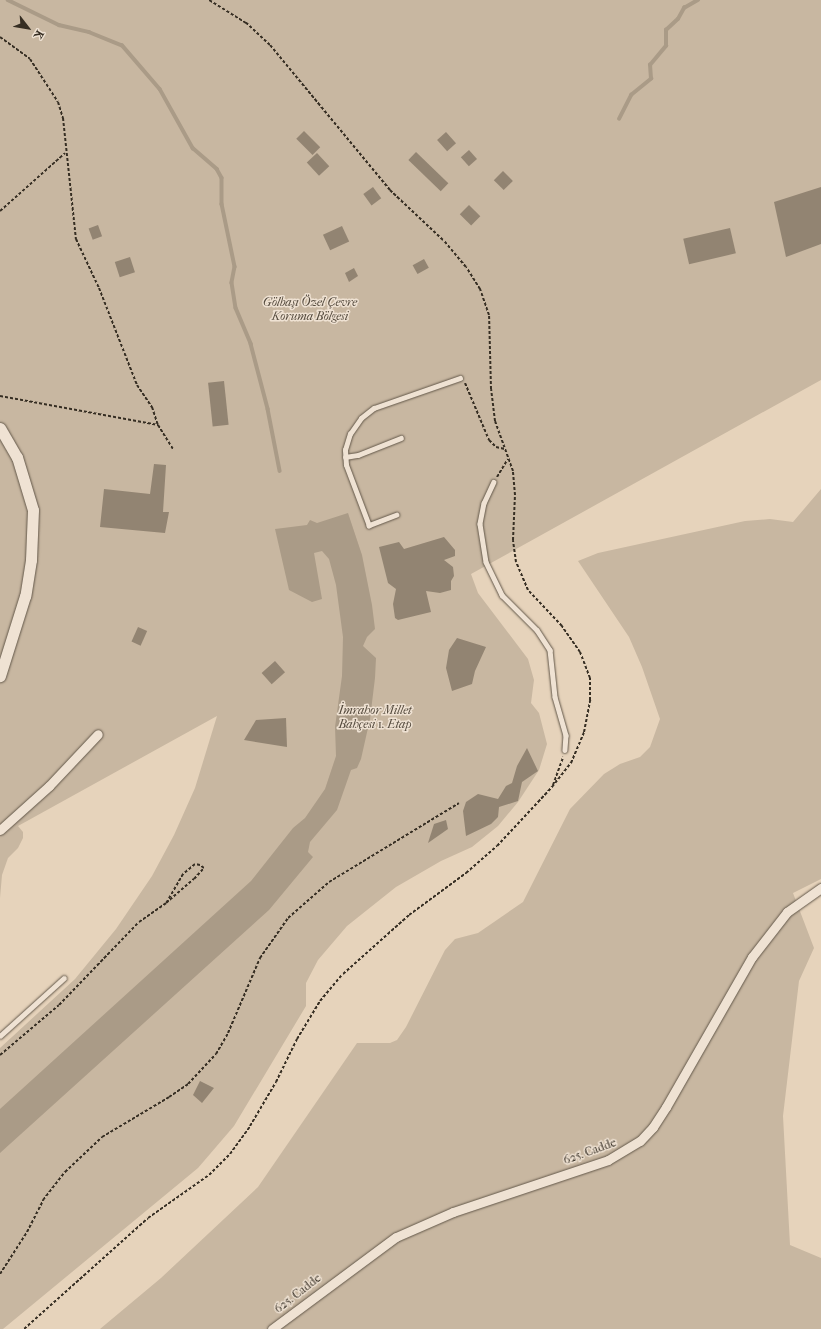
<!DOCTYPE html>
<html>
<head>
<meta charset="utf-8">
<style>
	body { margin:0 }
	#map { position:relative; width:821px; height:1329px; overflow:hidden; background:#e6d3bb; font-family:"IM FELL French Canon",serif }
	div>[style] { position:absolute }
	.green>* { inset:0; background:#c8b7a1 }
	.water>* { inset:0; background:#aa9b87 }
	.stream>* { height:3.5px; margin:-1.75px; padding:0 1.75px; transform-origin:1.75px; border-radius:1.75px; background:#aa9b87 }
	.building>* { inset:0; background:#928472; transform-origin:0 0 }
	.path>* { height:2px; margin-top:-1px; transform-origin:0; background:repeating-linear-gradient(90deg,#362e23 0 3px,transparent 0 5px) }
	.roads { filter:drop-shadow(0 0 1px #625749) drop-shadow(0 0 1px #625749) }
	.service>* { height:4.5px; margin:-2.25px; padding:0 2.25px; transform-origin:2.25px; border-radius:2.25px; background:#efe2d3 }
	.minor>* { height:9px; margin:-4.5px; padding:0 4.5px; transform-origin:4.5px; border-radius:4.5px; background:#efe2d3 }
	.tertiary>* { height:11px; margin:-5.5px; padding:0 5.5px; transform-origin:5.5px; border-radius:5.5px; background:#efe2d3 }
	span { translate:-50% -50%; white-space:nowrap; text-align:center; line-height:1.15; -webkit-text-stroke:3px #efe2d3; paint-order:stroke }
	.park-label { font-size:12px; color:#53493c; font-style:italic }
	.street-label { font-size:12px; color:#362e23 }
	.north { position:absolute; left:8px; top:8px; width:40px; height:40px; -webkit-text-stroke:3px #efe2d3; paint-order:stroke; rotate:121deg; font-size:11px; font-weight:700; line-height:16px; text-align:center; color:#362e23 }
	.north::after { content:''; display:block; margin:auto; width:14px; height:18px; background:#362e23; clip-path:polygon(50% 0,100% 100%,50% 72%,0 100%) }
</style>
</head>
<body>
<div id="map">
	<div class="green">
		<div style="clip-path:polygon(0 0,821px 0,821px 380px,471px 574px,478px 593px,528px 659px,534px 680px,531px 703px,539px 713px,547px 744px,539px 770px,518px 802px,498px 826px,472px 847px,441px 861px,396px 887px,347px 926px,318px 960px,306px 983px,306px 1006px,234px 1126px,198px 1168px,3px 1329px,0 1329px,0 1048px,75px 979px,116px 929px,152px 876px,174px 835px,195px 788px,217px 716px,18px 826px,23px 832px,23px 838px,18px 848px,8px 858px,2px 875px,0 898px)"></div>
		<div style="clip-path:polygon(821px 489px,821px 879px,793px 893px,814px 948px,799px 981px,783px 1116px,790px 1245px,821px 1258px,821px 1329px,100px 1329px,161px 1278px,258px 1187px,357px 1043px,390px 1043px,397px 1040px,406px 1027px,445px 950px,455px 939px,478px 933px,523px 902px,570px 809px,604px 774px,620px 764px,640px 757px,650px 747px,660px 719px,642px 667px,629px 637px,578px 561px,598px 553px,745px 521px,770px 519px,793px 522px)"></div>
	</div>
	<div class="water">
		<div style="clip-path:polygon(348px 513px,362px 555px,372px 605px,375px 629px,367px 637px,363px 646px,376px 658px,375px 678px,370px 719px,361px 759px,357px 768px,351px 770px,337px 810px,310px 842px,308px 852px,313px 857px,269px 910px,0 1153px,0 1109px,251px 881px,293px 828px,305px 818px,325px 789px,336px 756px,335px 727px,342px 676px,343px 637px,336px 585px,329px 559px,322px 551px,314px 553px,322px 599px,312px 602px,289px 590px,275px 529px,307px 525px,310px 520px,317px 523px)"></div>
	</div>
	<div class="stream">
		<div style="left:8px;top:0;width:57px;rotate:26.1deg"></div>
		<div style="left:59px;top:25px;width:31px;rotate:13deg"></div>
		<div style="left:89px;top:32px;width:35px;rotate:22deg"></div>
		<div style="left:122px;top:45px;width:58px;rotate:49.2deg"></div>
		<div style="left:160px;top:89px;width:68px;rotate:60.8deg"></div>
		<div style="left:193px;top:148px;width:32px;rotate:41deg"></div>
		<div style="left:217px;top:169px;width:10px;rotate:61deg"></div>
		<div style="left:222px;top:178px;width:26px;rotate:90deg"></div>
		<div style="left:222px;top:204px;width:64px;rotate:78.3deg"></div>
		<div style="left:235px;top:267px;width:16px;rotate:101deg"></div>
		<div style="left:232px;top:283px;width:25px;rotate:81deg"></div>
		<div style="left:236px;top:308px;width:39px;rotate:67deg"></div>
		<div style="left:251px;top:344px;width:67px;rotate:75.3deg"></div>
		<div style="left:268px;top:409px;width:63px;rotate:79deg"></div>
		<div style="left:619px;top:119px;width:27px;rotate:-63deg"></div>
		<div style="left:631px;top:95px;width:26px;rotate:-39deg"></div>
		<div style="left:651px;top:79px;width:14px;rotate:-94deg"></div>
		<div style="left:650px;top:65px;width:25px;rotate:-50deg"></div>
		<div style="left:666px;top:46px;width:16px;rotate:-90deg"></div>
		<div style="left:666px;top:30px;width:16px;rotate:-43deg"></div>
		<div style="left:678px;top:19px;width:13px;rotate:-61deg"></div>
		<div style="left:684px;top:8px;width:16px;rotate:-30deg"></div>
	</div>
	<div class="building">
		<div style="left:304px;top:131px;width:23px;height:11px;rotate:45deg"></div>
		<div style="left:446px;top:132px;width:15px;height:12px;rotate:48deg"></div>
		<div style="left:469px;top:150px;width:12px;height:11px;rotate:48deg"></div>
		<div style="left:416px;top:152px;width:45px;height:11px;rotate:44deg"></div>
		<div style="left:317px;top:153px;width:18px;height:14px;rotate:47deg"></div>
		<div style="left:503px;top:171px;width:14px;height:13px;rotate:45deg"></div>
		<div style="left:373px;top:187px;width:14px;height:12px;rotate:54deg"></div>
		<div style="clip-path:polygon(821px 187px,821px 244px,786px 257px,774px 202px)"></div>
		<div style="left:469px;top:205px;width:16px;height:13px;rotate:45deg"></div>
		<div style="left:98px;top:225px;width:12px;height:10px;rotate:70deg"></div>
		<div style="left:342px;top:226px;width:17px;height:21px;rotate:65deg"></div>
		<div style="left:730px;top:228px;width:26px;height:48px;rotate:77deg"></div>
		<div style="left:130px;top:257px;width:16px;height:16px;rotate:72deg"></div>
		<div style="left:424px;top:259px;width:10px;height:13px;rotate:61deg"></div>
		<div style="clip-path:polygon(354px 268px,358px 276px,349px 282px,345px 273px)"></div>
		<div style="left:224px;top:381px;width:44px;height:16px;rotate:84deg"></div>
		<div style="clip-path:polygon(154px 464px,166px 465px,163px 512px,169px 512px,165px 533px,100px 527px,104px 489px,150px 494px)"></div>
		<div style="clip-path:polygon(444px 537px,455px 550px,455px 556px,444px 560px,453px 567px,454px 576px,451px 581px,451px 590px,440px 593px,426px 591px,431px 612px,398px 620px,395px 618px,393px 604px,396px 589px,388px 583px,379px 547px,399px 542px,404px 549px)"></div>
		<div style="left:138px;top:627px;width:10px;height:16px;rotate:24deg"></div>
		<div style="clip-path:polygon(457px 638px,486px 647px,475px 671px,472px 684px,452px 691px,446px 668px,449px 650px)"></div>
		<div style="left:275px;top:661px;width:15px;height:18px;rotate:48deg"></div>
		<div style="clip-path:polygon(286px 718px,287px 747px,244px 740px,256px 720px)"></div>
		<div style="clip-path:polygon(527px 748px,538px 771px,522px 782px,518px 801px,499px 807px,498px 817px,491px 824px,466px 836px,463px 811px,466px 802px,478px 794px,498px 799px,506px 786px,512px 783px,517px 766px)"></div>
		<div style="clip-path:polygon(446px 820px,448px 829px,428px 843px,434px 824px)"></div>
		<div style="clip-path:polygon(200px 1081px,214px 1088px,202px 1103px,193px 1095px)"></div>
	</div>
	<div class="path">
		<div style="left:0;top:37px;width:37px;rotate:36deg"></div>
		<div style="left:30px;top:59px;width:51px;rotate:56.9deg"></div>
		<div style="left:58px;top:102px;width:17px;rotate:73deg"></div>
		<div style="left:63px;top:118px;width:122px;rotate:83.9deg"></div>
		<div style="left:76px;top:239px;width:54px;rotate:64.9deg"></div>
		<div style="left:99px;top:288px;width:104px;rotate:68.6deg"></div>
		<div style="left:137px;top:385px;width:27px;rotate:56deg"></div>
		<div style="left:152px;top:407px;width:19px;rotate:72deg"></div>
		<div style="left:158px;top:425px;width:28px;rotate:58deg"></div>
		<div style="left:0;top:211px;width:87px;rotate:-41.7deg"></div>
		<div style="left:465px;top:383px;width:62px;rotate:67.2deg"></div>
		<div style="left:489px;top:440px;width:10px;rotate:45deg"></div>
		<div style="left:496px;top:447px;width:9px;rotate:13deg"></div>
		<div style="left:0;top:396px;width:161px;rotate:10.4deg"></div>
		<div style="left:497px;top:477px;width:21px;rotate:-59deg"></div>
		<div style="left:553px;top:785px;width:30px;rotate:-70deg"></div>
		<div style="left:0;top:1055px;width:77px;rotate:-40.3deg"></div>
		<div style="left:59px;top:1005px;width:115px;rotate:-46.1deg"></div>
		<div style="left:139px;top:922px;width:33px;rotate:-35deg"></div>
		<div style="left:166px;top:903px;width:37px;rotate:-41deg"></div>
		<div style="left:194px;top:879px;width:15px;rotate:-48deg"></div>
		<div style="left:204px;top:868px;width:5px;rotate:-143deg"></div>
		<div style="left:200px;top:865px;width:5px;rotate:-169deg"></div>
		<div style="left:195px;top:864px;width:16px;rotate:140deg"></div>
		<div style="left:183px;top:874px;width:34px;rotate:120deg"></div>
		<div style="left:0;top:1274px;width:50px;rotate:-57.3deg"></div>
		<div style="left:27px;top:1232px;width:36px;rotate:-63deg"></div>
		<div style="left:43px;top:1200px;width:36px;rotate:-52deg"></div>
		<div style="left:65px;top:1172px;width:51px;rotate:-43.4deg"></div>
		<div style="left:102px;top:1137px;width:78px;rotate:-30.8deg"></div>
		<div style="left:169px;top:1097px;width:23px;rotate:-34deg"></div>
		<div style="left:188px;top:1084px;width:41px;rotate:-47deg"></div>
		<div style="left:216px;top:1054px;width:24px;rotate:-60deg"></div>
		<div style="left:228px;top:1033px;width:82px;rotate:-66.9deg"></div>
		<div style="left:260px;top:958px;width:49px;rotate:-55deg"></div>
		<div style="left:288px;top:918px;width:55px;rotate:-41.3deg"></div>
		<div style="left:329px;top:882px;width:152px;rotate:-31.3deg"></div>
		<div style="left:24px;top:1329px;width:166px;rotate:-41.8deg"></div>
		<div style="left:148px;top:1218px;width:75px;rotate:-35.2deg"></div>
		<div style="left:209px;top:1175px;width:30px;rotate:-45deg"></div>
		<div style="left:230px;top:1154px;width:34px;rotate:-54deg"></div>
		<div style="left:250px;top:1126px;width:51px;rotate:-59.4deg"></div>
		<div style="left:276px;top:1082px;width:48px;rotate:-64deg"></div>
		<div style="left:297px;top:1039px;width:44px;rotate:-58.8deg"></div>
		<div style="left:320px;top:1001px;width:35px;rotate:-50deg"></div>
		<div style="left:343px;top:974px;width:89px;rotate:-41.8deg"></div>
		<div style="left:409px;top:915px;width:71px;rotate:-36.4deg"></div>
		<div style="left:466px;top:873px;width:41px;rotate:-41.1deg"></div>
		<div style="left:497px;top:846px;width:81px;rotate:-47deg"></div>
		<div style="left:552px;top:787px;width:31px;rotate:-52deg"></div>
		<div style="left:571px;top:763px;width:34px;rotate:-67deg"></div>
		<div style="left:584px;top:732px;width:33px;rotate:-79deg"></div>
		<div style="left:590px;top:700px;width:22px;rotate:-90deg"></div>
		<div style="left:590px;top:678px;width:28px;rotate:-111deg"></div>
		<div style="left:580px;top:652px;width:32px;rotate:-125deg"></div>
		<div style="left:562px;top:626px;width:50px;rotate:-133.4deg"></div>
		<div style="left:528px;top:590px;width:30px;rotate:-113deg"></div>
		<div style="left:516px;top:562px;width:22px;rotate:-98deg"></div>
		<div style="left:513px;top:540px;width:45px;rotate:-87.5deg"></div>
		<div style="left:515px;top:495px;width:24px;rotate:-95deg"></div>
		<div style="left:513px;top:471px;width:53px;rotate:-109.8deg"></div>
		<div style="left:495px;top:421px;width:32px;rotate:-97deg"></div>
		<div style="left:491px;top:389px;width:74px;rotate:-91.5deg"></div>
		<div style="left:489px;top:315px;width:28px;rotate:-109deg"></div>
		<div style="left:480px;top:289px;width:26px;rotate:-122deg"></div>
		<div style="left:466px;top:267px;width:35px;rotate:-130deg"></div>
		<div style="left:443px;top:240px;width:73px;rotate:-136.7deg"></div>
		<div style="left:390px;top:190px;width:188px;rotate:-129.6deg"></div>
		<div style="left:270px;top:45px;width:33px;rotate:-137deg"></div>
		<div style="left:246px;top:23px;width:44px;rotate:-148.1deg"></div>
	</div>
	<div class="roads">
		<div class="service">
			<div style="left:345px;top:457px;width:13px;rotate:-9deg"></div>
			<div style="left:358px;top:455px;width:46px;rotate:-21.6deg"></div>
			<div style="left:494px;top:482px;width:23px;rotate:115deg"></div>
			<div style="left:484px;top:503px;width:21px;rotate:101deg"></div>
			<div style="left:480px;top:524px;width:38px;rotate:81deg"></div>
			<div style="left:486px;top:562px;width:37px;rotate:64deg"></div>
			<div style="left:502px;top:595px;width:49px;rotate:45deg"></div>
			<div style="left:537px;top:630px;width:24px;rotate:57deg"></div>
			<div style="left:550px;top:650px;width:47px;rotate:83.9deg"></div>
			<div style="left:555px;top:697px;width:40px;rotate:74deg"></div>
			<div style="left:566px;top:735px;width:15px;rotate:94deg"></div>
			<div style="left:397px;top:515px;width:30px;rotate:159deg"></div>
			<div style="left:369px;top:526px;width:65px;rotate:-110.7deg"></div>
			<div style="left:346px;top:465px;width:15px;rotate:-94deg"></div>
			<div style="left:345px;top:450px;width:17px;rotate:-73deg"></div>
			<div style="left:350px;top:434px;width:19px;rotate:-55deg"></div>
			<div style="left:361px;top:418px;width:16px;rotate:-38deg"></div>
			<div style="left:374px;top:408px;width:91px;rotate:-19.2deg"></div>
			<div style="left:0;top:1036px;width:86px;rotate:-42.2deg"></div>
		</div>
		<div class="minor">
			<div style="left:0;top:830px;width:66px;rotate:-41.9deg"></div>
			<div style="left:49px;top:786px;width:71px;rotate:-46.7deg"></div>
			<div style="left:272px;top:1329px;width:154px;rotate:-36.6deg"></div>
			<div style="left:396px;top:1237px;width:62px;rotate:-23.7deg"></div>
			<div style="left:453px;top:1212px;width:163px;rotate:-18.5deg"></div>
			<div style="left:608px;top:1160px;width:37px;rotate:-31deg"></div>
			<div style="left:640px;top:1141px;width:19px;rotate:-47deg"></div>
			<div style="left:653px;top:1127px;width:24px;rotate:-57deg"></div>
			<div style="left:666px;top:1107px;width:173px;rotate:-60.2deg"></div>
			<div style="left:752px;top:957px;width:57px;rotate:-52.1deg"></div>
			<div style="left:787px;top:912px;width:42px;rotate:-35.2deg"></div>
		</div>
		<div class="tertiary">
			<div style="left:0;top:428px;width:34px;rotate:60deg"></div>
			<div style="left:17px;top:457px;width:55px;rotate:73.2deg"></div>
			<div style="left:33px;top:510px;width:50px;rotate:92.3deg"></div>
			<div style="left:31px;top:560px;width:36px;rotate:99deg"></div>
			<div style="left:25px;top:596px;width:84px;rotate:107.4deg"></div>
		</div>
	</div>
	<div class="park-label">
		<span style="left:310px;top:310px">Gölbaşı Özel Çevre<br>Koruma Bölgesi</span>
		<span style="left:375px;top:718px">İmrahor Millet<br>Bahçesi 1. Etap</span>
	</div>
	<div class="street-label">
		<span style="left:590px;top:1152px;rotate:-20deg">625. Cadde</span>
		<span style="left:298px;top:1294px;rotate:-38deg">625. Cadde</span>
	</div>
	<div class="north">K</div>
</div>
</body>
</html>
